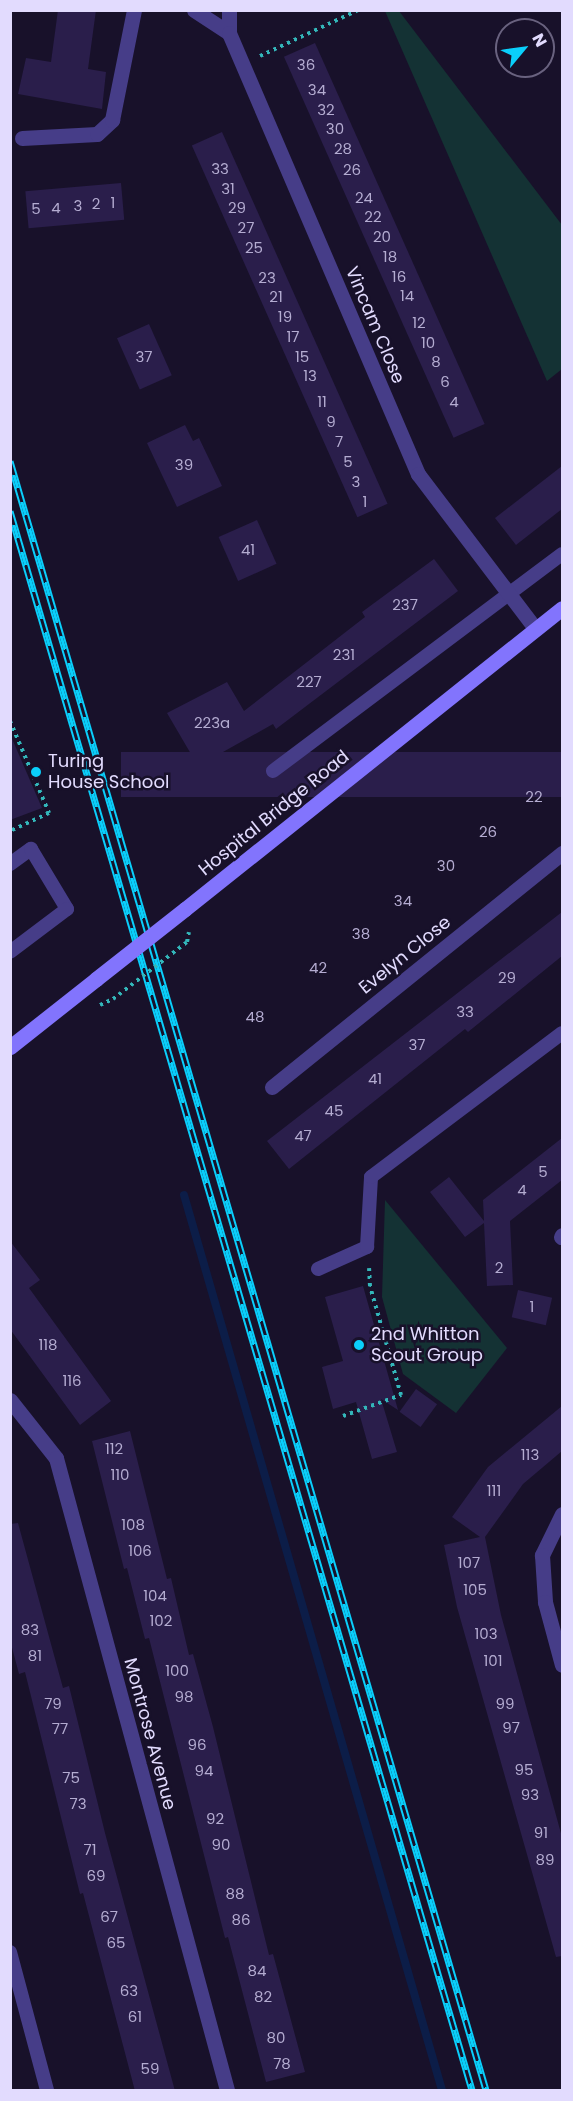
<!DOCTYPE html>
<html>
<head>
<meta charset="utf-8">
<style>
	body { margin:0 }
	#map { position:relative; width:573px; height:2101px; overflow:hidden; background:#18112a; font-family:Poppins,sans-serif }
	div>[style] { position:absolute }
	.green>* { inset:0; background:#143234 }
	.stream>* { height:8px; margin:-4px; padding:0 4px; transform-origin:4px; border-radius:4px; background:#0c1d48 }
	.building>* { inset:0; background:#2a1e4b; transform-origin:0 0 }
	.path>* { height:4px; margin-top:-2px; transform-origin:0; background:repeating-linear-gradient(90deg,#33b7ba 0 3px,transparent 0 7.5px) }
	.service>* { height:14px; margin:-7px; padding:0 7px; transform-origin:7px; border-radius:7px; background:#463d88 }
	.minor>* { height:15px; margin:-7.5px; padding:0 7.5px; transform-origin:7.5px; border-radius:7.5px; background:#463d88 }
	.secondary>* { height:15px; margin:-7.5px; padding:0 7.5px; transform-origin:7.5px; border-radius:7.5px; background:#8274fd }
	.rail>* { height:7px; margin-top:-3.5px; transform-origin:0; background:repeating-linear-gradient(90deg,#18112a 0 14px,#0acffb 0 28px); box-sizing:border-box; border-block:2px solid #0acffb }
	.path-bridge>* { height:4px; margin-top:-2px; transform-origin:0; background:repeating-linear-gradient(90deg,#33b7ba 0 3px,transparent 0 7.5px) }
	.secondary-bridge>* { height:15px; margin:-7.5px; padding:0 7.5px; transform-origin:7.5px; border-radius:7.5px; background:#8274fd }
	.dots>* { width:16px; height:16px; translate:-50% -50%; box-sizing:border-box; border:3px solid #18112a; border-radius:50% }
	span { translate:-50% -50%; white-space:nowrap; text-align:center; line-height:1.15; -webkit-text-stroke:5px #18112a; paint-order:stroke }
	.number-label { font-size:15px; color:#b4acd1 }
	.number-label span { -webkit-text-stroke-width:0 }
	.street-label { font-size:18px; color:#e2dbfe }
	.poi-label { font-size:18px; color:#e2dbfe }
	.left { translate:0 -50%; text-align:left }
	.frame { position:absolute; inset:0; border:12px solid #e2dbfe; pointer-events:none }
	.north { position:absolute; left:495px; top:18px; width:60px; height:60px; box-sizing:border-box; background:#18112a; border:2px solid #69627f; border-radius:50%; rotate:61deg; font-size:16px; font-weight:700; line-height:24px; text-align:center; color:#e2dbfe }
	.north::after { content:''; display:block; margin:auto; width:21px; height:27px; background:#0acffb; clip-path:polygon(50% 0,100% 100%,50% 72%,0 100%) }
</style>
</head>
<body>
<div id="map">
	<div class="green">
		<div style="clip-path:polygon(385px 11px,399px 11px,562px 225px,562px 369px,547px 381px)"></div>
		<div style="clip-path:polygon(385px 1200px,507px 1348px,456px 1413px,403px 1374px,382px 1297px)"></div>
	</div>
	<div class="stream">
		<div style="left:184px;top:1195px;width:931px;rotate:73.92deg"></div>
	</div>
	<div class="building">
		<div style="clip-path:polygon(58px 10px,96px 10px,88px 69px,106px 72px,102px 109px,18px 94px,26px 58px,51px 62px)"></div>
		<div style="left:315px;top:43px;width:417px;height:34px;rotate:66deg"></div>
		<div style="left:222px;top:132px;width:407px;height:33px;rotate:66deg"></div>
		<div style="left:121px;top:183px;width:37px;height:96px;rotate:85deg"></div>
		<div style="left:149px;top:324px;width:56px;height:35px;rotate:66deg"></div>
		<div style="clip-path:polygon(185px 425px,193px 441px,199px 438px,222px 486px,177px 507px,147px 443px)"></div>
		<div style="clip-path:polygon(562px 466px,562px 509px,516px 545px,495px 518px)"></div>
		<div style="left:257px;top:520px;width:48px;height:42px;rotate:66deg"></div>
		<div style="clip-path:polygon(434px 559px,458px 591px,276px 729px,273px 724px,198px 766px,167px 713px,227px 682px,244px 711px,365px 617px,362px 612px)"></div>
		<div style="clip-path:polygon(10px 734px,42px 808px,10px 820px)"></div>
		<div style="left:562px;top:752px;width:45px;height:441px;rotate:90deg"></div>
		<div style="clip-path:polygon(562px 912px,562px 956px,468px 1032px,465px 1029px,289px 1169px,267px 1141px)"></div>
		<div style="clip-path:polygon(562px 1138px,562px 1180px,510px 1221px,513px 1285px,487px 1286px,484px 1223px,465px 1237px,430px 1192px,449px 1177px,484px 1221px,483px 1200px)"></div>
		<div style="clip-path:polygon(10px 1241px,40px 1280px,29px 1288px,111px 1401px,80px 1425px,10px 1329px)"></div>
		<div style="clip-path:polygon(363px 1286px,398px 1410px,381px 1399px,397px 1452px,372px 1459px,356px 1402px,333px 1409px,322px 1367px,343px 1361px,325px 1297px)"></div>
		<div style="left:518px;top:1290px;width:35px;height:28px;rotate:13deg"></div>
		<div style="left:416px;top:1389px;width:26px;height:28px;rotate:36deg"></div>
		<div style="clip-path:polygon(562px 1406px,562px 1451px,523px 1484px,485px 1537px,501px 1615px,562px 1837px,562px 1956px,556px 1957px,457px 1607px,444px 1545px,480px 1537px,452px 1517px,488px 1467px)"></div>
		<div style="clip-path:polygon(130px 1431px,167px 1579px,171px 1578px,189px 1655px,193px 1654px,213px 1727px,269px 1955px,273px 1954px,305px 2072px,266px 2082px,228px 1937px,225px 1938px,149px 1638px,145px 1639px,127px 1568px,124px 1569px,92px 1441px)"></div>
		<div style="clip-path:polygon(18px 1523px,63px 1688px,69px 1686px,105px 1833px,175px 2091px,135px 2091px,83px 1893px,80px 1894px,25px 1672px,19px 1674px,10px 1640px,10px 1524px)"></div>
	</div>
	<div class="path">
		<div style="left:260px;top:56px;width:108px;rotate:-25.1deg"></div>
		<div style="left:10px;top:721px;width:100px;rotate:67deg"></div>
		<div style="left:49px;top:813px;width:43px;rotate:155.2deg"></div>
		<div style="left:187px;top:942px;width:10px;rotate:-79deg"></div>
		<div style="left:100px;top:1005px;width:14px;rotate:-25deg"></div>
		<div style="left:343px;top:1416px;width:62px;rotate:-19.9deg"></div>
		<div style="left:401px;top:1395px;width:113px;rotate:-105.9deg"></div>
		<div style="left:370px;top:1286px;width:18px;rotate:-93deg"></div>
	</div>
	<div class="service">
		<div style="left:273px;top:771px;width:361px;rotate:-36.9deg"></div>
		<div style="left:10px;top:864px;width:26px;rotate:-36deg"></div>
		<div style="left:31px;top:849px;width:70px;rotate:59deg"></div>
		<div style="left:67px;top:909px;width:71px;rotate:143deg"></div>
		<div style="left:318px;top:1269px;width:54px;rotate:-24.2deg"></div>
		<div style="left:367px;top:1247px;width:70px;rotate:-86.7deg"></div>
		<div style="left:371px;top:1177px;width:239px;rotate:-37deg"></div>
		<div style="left:10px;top:1952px;width:143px;rotate:75deg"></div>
	</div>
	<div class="minor">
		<div style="left:194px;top:10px;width:42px;rotate:33.3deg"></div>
		<div style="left:229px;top:10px;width:23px;rotate:90deg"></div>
		<div style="left:229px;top:33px;width:480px;rotate:66.8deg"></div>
		<div style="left:418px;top:474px;width:193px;rotate:52.8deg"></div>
		<div style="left:22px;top:138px;width:75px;rotate:-3.1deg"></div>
		<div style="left:97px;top:134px;width:21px;rotate:-43deg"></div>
		<div style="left:112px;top:120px;width:112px;rotate:-78.7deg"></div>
		<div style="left:272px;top:1087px;width:373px;rotate:-38.9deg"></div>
		<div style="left:561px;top:1237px;width:2px;rotate:-63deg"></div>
		<div style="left:10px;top:1400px;width:74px;rotate:51.6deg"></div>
		<div style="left:56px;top:1458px;width:655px;rotate:74.86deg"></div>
		<div style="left:562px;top:1514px;width:46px;rotate:116deg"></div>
		<div style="left:542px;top:1555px;width:47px;rotate:86.3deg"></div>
		<div style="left:545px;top:1602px;width:65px;rotate:74.9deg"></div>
	</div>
	<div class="secondary">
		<div style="left:185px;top:909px;width:482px;rotate:-38.6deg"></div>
		<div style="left:10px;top:1047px;width:110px;rotate:-38.3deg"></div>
	</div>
	<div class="rail">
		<div style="left:10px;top:461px;width:1697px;rotate:73.71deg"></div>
		<div style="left:10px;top:511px;width:1645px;rotate:73.69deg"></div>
	</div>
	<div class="path-bridge">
		<div style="left:113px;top:999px;width:93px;rotate:-37.6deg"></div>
	</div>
	<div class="secondary-bridge">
		<div style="left:96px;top:979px;width:113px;rotate:-38.2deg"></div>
	</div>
	<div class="dots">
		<div style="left:36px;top:772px;background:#0acffb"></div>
		<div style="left:359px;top:1345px;background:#0acffb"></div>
	</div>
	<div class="number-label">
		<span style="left:306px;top:65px">36</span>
		<span style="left:317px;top:90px">34</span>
		<span style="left:326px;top:110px">32</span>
		<span style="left:335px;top:129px">30</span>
		<span style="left:343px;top:149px">28</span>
		<span style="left:220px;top:169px">33</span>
		<span style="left:352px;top:170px">26</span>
		<span style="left:228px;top:189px">31</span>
		<span style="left:364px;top:198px">24</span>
		<span style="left:113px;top:203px">1</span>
		<span style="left:96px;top:204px">2</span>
		<span style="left:78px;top:206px">3</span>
		<span style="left:56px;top:208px">4</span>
		<span style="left:237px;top:208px">29</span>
		<span style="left:36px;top:209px">5</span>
		<span style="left:373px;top:217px">22</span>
		<span style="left:246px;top:228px">27</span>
		<span style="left:382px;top:237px">20</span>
		<span style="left:254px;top:248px">25</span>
		<span style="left:390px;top:257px">18</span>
		<span style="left:399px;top:277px">16</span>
		<span style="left:267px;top:278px">23</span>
		<span style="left:407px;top:296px">14</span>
		<span style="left:276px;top:297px">21</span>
		<span style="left:285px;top:317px">19</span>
		<span style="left:419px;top:323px">12</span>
		<span style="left:293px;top:337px">17</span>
		<span style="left:428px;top:343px">10</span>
		<span style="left:144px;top:357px">37</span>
		<span style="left:302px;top:357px">15</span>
		<span style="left:436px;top:362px">8</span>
		<span style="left:310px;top:376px">13</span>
		<span style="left:445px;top:382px">6</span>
		<span style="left:322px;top:402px">11</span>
		<span style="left:454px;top:402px">4</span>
		<span style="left:331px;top:422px">9</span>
		<span style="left:339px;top:442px">7</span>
		<span style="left:348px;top:462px">5</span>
		<span style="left:184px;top:465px">39</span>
		<span style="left:356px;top:482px">3</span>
		<span style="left:365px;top:502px">1</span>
		<span style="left:248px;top:550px">41</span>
		<span style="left:405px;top:605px">237</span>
		<span style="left:344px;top:655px">231</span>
		<span style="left:309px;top:682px">227</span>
		<span style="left:212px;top:723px">223a</span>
		<span style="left:534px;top:797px">22</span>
		<span style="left:488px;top:832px">26</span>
		<span style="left:446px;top:866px">30</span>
		<span style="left:403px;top:901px">34</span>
		<span style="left:361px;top:934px">38</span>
		<span style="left:318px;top:968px">42</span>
		<span style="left:507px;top:978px">29</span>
		<span style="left:465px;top:1012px">33</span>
		<span style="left:255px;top:1017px">48</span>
		<span style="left:417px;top:1045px">37</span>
		<span style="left:375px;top:1079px">41</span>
		<span style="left:334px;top:1111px">45</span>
		<span style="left:303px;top:1136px">47</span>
		<span style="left:543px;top:1172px">5</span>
		<span style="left:522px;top:1190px">4</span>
		<span style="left:499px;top:1268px">2</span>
		<span style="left:532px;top:1307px">1</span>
		<span style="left:48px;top:1345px">118</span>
		<span style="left:72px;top:1381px">116</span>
		<span style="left:114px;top:1449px">112</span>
		<span style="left:530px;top:1455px">113</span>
		<span style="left:120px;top:1475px">110</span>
		<span style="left:494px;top:1491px">111</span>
		<span style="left:133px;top:1525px">108</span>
		<span style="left:140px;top:1551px">106</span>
		<span style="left:469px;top:1563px">107</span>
		<span style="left:475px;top:1590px">105</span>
		<span style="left:155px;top:1596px">104</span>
		<span style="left:161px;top:1621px">102</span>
		<span style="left:30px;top:1630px">83</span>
		<span style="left:486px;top:1634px">103</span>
		<span style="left:35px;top:1656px">81</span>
		<span style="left:493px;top:1661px">101</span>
		<span style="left:177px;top:1671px">100</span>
		<span style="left:184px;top:1697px">98</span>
		<span style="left:53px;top:1704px">79</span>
		<span style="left:505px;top:1704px">99</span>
		<span style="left:511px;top:1728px">97</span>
		<span style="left:60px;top:1729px">77</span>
		<span style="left:197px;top:1745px">96</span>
		<span style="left:524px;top:1770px">95</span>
		<span style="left:204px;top:1771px">94</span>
		<span style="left:71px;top:1778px">75</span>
		<span style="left:530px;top:1795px">93</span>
		<span style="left:78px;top:1804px">73</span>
		<span style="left:215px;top:1819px">92</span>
		<span style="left:541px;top:1833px">91</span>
		<span style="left:221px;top:1845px">90</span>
		<span style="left:90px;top:1850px">71</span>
		<span style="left:545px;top:1860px">89</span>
		<span style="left:96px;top:1876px">69</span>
		<span style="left:235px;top:1894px">88</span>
		<span style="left:109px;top:1917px">67</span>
		<span style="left:241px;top:1920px">86</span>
		<span style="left:116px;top:1943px">65</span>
		<span style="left:257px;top:1971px">84</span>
		<span style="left:129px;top:1991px">63</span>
		<span style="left:263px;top:1997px">82</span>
		<span style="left:135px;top:2017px">61</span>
		<span style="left:276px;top:2038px">80</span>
		<span style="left:282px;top:2064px">78</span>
		<span style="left:150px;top:2069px">59</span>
	</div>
	<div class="street-label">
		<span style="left:375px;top:325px;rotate:67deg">Vincam Close</span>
		<span style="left:274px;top:813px;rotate:-39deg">Hospital Bridge Road</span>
		<span style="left:405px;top:955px;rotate:-39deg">Evelyn Close</span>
		<span style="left:150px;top:1734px;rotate:75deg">Montrose Avenue</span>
	</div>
	<div class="poi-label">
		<span class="left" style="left:48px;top:772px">Turing<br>House School</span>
		<span class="left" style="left:371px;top:1345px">2nd Whitton<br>Scout Group</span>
	</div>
	<div class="frame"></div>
	<div class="north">N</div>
</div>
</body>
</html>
